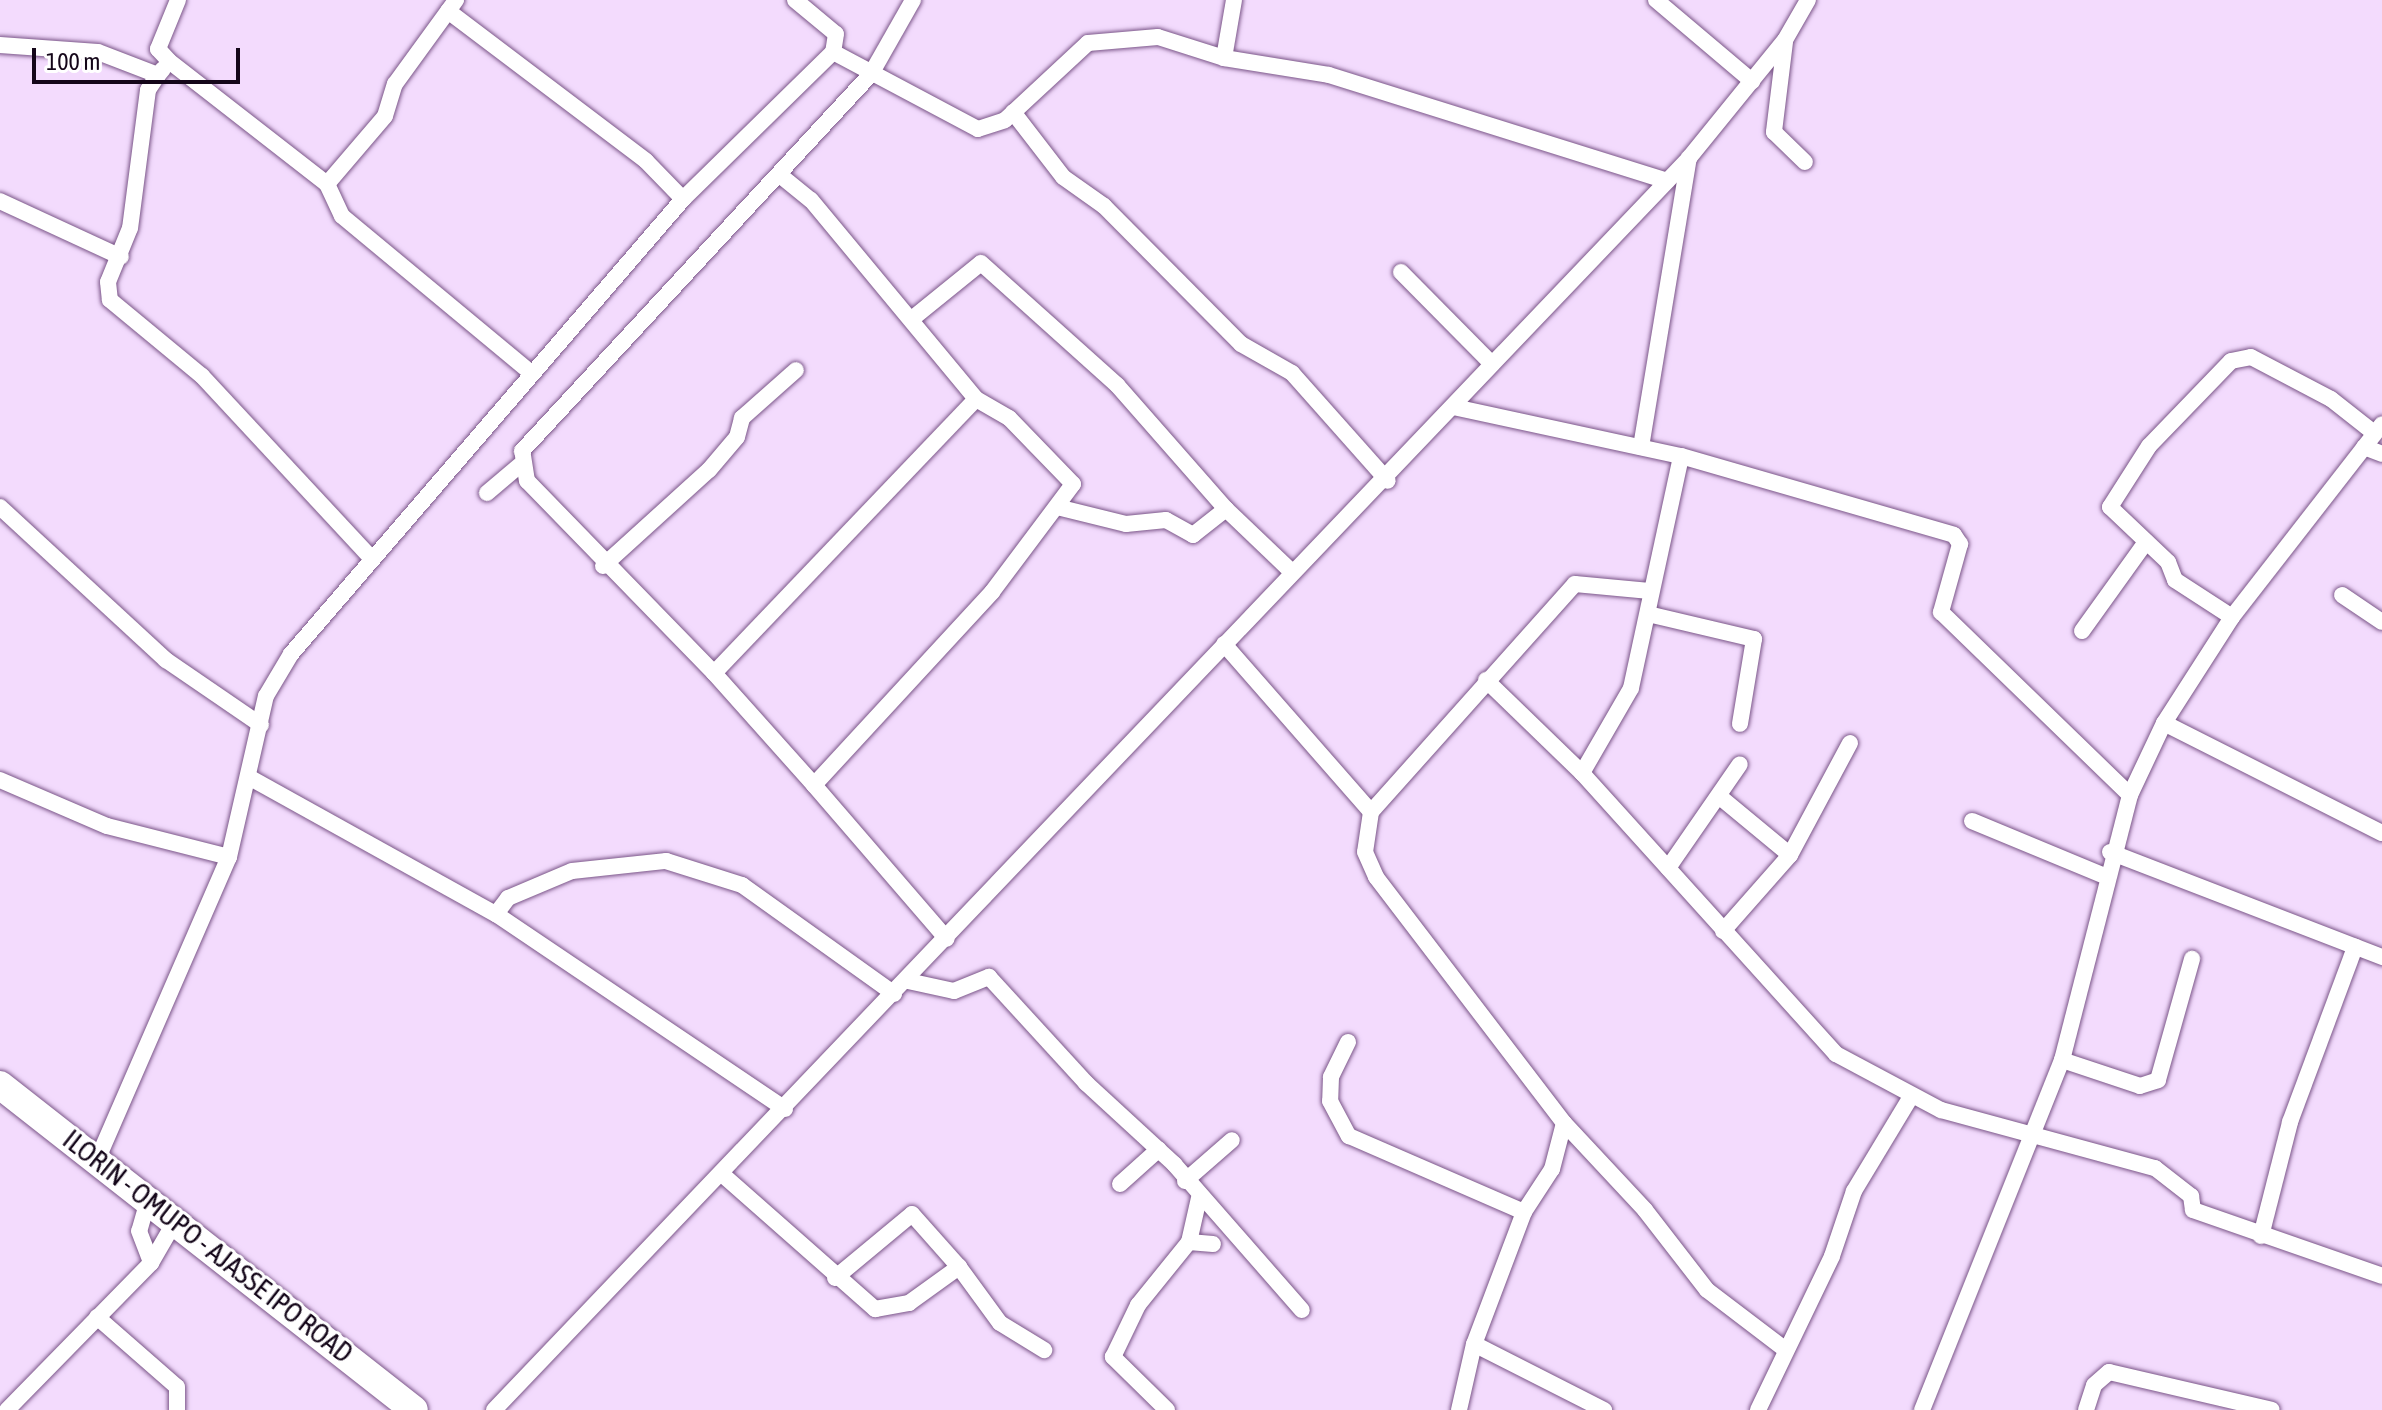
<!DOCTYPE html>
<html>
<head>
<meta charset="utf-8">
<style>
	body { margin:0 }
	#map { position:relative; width:2382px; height:1410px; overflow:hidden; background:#f3dbfd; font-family:"Asap Condensed",sans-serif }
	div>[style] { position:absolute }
	.roads { filter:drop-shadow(0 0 2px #7a5588) drop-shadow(0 0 2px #7a5588) }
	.street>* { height:16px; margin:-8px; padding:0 8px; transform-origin:8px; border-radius:8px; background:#fff }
	.highway>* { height:28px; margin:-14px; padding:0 14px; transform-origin:14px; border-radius:14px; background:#fff }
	span { translate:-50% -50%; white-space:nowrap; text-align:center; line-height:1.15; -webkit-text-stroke:6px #fff; paint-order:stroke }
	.street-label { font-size:28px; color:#140619 }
	.scale { position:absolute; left:32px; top:48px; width:208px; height:36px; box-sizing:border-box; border:4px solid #140619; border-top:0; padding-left:10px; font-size:24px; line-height:28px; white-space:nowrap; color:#140619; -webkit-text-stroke:6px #fff; paint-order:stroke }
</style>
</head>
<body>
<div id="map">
	<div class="roads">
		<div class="street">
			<div style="left:178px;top:0;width:53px;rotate:112.2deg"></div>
			<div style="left:158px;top:49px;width:16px;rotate:47deg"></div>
			<div style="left:169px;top:61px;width:200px;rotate:37.9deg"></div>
			<div style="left:327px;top:184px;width:35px;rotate:65deg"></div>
			<div style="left:342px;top:216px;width:244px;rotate:39.7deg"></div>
			<div style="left:795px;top:0;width:53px;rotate:39.7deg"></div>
			<div style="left:836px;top:34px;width:18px;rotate:99deg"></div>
			<div style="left:1656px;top:0;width:126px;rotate:40.2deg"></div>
			<div style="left:448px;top:11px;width:248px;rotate:37.1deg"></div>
			<div style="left:646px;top:161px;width:53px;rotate:45.8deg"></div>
			<div style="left:1785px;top:42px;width:91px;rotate:97deg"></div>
			<div style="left:1774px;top:132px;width:43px;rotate:44.1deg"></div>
			<div style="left:0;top:45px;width:98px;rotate:4.1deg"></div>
			<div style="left:98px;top:52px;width:64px;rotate:21deg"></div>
			<div style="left:158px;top:75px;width:8px;rotate:-50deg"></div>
			<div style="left:1224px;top:58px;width:59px;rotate:-80.2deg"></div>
			<div style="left:158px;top:75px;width:18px;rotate:124deg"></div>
			<div style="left:148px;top:90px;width:139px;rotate:97.4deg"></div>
			<div style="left:130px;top:228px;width:58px;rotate:112.2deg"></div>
			<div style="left:108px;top:282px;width:18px;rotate:84deg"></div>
			<div style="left:110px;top:300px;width:119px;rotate:39.6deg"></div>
			<div style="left:202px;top:376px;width:248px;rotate:47.1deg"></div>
			<div style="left:1013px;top:112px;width:82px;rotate:52.4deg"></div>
			<div style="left:1063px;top:177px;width:50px;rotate:35.3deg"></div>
			<div style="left:1104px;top:206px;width:194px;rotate:45.2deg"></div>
			<div style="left:1241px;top:344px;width:59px;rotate:29.6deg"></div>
			<div style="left:1292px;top:373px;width:144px;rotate:48.4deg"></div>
			<div style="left:781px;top:176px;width:38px;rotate:39deg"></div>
			<div style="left:811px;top:200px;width:259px;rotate:50.3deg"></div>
			<div style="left:976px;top:399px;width:379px;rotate:133.7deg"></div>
			<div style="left:714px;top:673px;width:268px;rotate:-134.2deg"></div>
			<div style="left:527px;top:481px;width:30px;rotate:-99deg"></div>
			<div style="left:522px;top:451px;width:514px;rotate:-47.21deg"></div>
			<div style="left:871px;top:74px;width:85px;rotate:-60.4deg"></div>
			<div style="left:327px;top:184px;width:89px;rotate:-49.5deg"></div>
			<div style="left:385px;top:116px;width:34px;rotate:-73deg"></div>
			<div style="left:395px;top:84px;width:104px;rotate:-54deg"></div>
			<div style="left:0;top:201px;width:133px;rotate:24.8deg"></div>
			<div style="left:1401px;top:272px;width:125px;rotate:45.3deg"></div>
			<div style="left:913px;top:318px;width:87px;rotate:-39deg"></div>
			<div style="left:981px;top:263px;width:183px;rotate:41.9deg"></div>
			<div style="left:1117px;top:385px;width:165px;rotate:48.7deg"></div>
			<div style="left:1454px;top:407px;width:232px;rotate:12.2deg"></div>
			<div style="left:1681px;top:456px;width:284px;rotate:16.1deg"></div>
			<div style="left:1954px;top:535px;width:11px;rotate:56deg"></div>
			<div style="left:1960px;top:544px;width:71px;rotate:105.6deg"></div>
			<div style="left:1941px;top:612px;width:263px;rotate:44.1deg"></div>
			<div style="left:1641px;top:447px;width:293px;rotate:-80.6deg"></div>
			<div style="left:2364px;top:447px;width:19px;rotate:21deg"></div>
			<div style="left:487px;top:493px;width:43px;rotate:-40.3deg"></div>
			<div style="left:0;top:507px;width:226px;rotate:42.7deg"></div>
			<div style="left:166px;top:660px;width:115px;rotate:34.4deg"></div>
			<div style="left:1057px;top:507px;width:71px;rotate:13.8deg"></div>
			<div style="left:1126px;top:524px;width:40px;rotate:-5.7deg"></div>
			<div style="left:1166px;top:520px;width:31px;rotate:29deg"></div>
			<div style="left:1193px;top:535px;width:42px;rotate:-38.2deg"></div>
			<div style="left:1226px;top:509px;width:91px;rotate:43.7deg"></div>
			<div style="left:603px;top:566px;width:143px;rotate:-42.2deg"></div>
			<div style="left:709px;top:470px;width:43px;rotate:-49.7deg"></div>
			<div style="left:737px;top:437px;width:20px;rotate:-75deg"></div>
			<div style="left:742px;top:418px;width:72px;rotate:-41.6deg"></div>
			<div style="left:2342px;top:595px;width:48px;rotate:34deg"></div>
			<div style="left:1648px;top:614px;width:109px;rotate:13.3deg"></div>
			<div style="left:1754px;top:639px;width:86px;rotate:99.4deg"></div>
			<div style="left:2232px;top:617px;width:68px;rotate:-147deg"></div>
			<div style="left:2175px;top:580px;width:19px;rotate:-111deg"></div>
			<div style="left:2168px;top:562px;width:80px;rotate:-136.5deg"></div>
			<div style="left:2110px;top:507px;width:72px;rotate:-57.4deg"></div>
			<div style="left:2149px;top:446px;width:118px;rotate:-46deg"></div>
			<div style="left:2231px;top:361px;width:20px;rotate:-11deg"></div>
			<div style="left:2251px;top:357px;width:90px;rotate:27.7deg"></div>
			<div style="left:2331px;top:399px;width:55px;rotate:38.3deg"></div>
			<div style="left:2082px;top:631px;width:110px;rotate:-54.3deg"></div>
			<div style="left:1224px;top:644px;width:223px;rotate:48.8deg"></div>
			<div style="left:1371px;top:812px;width:40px;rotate:98.5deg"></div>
			<div style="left:1365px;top:852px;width:27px;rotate:66deg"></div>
			<div style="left:1376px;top:877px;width:310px;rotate:52.6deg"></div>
			<div style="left:1564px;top:1123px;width:48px;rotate:104.6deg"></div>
			<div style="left:1552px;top:1169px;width:51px;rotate:123.1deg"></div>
			<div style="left:1524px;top:1212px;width:141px;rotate:110.7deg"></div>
			<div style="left:1474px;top:1344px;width:68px;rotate:102.8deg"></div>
			<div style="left:714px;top:673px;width:150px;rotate:48.2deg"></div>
			<div style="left:814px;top:785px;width:263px;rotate:-47.3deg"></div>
			<div style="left:992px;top:592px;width:135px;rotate:-53.1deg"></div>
			<div style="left:1073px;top:484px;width:92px;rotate:-134.1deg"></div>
			<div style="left:1009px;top:418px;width:38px;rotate:-150deg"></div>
			<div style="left:1486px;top:680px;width:134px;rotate:44.1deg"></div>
			<div style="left:1582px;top:773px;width:379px;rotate:47.9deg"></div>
			<div style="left:1836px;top:1054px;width:119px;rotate:28.1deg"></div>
			<div style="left:1941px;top:1110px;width:222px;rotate:15.2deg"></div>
			<div style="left:2155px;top:1168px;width:46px;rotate:37.9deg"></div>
			<div style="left:2191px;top:1196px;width:14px;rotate:82deg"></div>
			<div style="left:2193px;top:1210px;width:200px;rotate:19.2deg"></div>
			<div style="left:2164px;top:723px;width:244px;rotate:26.8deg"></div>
			<div style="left:1582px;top:773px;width:98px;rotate:-60deg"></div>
			<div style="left:1631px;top:688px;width:237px;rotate:-77.8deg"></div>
			<div style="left:252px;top:779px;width:279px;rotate:29deg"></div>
			<div style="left:0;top:780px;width:116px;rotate:23.3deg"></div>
			<div style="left:107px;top:826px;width:126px;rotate:14.3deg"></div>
			<div style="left:814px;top:785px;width:203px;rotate:49.2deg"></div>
			<div style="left:1720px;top:797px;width:91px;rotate:39.6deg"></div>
			<div style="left:1371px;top:812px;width:306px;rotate:-48.2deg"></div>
			<div style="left:1575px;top:584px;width:75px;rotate:5.3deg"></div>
			<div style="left:1972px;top:821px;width:144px;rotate:22.5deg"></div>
			<div style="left:2110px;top:852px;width:292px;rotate:21.1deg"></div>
			<div style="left:1668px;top:868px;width:126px;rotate:-55.3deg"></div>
			<div style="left:1723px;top:931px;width:101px;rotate:-48.6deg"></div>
			<div style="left:1790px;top:855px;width:127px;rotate:-61.8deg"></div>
			<div style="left:908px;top:981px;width:47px;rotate:12.3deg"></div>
			<div style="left:954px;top:991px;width:38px;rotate:-22deg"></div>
			<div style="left:989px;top:977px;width:144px;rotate:47.5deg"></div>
			<div style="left:1086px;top:1083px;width:120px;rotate:42.6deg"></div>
			<div style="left:1174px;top:1164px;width:194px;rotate:48.8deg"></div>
			<div style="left:1348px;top:1042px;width:39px;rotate:116deg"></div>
			<div style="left:1331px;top:1077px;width:24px;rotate:92deg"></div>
			<div style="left:1330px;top:1101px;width:40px;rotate:62deg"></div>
			<div style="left:1349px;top:1136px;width:191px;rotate:23.5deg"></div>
			<div style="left:2062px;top:1060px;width:82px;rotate:18.4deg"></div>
			<div style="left:2140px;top:1086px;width:19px;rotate:-18deg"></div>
			<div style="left:2158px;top:1080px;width:126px;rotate:-74.3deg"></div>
			<div style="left:785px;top:1109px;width:349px;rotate:-146deg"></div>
			<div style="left:496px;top:914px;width:20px;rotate:-53deg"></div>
			<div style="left:508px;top:898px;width:69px;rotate:-22.9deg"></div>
			<div style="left:572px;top:871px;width:95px;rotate:-6.1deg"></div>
			<div style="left:666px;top:861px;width:80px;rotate:17.5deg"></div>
			<div style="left:742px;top:885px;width:187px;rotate:35.6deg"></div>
			<div style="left:1564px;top:1123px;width:119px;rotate:47deg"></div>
			<div style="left:1645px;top:1210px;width:101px;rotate:52.2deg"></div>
			<div style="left:1707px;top:1290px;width:96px;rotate:37.3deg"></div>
			<div style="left:98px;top:1158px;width:328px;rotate:-66.5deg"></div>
			<div style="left:229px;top:857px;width:165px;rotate:-77.1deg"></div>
			<div style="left:266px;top:696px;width:49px;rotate:-59.2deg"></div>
			<div style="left:291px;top:654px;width:601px;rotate:-49.25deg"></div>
			<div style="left:683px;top:199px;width:210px;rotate:-44.4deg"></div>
			<div style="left:833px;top:52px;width:164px;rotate:28deg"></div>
			<div style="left:978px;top:129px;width:28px;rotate:-18deg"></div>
			<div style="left:1005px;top:120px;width:113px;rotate:-42.9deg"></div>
			<div style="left:1088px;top:43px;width:70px;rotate:-4.9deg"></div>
			<div style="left:1158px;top:37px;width:69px;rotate:17.7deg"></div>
			<div style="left:1224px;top:58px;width:106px;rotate:9.2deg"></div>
			<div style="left:1329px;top:75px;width:354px;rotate:17.4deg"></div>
			<div style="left:723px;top:1175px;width:203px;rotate:41.4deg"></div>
			<div style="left:875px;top:1309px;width:35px;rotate:-10deg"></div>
			<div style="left:909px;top:1303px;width:62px;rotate:-35.8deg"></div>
			<div style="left:959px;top:1267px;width:69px;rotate:53.8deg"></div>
			<div style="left:1000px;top:1323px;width:52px;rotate:31.5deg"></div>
			<div style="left:1185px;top:1181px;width:62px;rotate:-41.1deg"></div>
			<div style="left:1120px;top:1184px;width:52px;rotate:-41.9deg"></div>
			<div style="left:149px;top:1197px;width:35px;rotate:106deg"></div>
			<div style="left:139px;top:1231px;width:34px;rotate:69deg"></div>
			<div style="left:2261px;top:1236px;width:118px;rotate:-75.7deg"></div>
			<div style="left:2290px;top:1122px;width:187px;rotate:-69.6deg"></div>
			<div style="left:1189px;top:1242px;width:24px;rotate:5deg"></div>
			<div style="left:835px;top:1278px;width:100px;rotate:-39.7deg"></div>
			<div style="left:912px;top:1214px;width:71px;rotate:48.4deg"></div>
			<div style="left:97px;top:1317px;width:106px;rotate:41.2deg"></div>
			<div style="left:177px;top:1387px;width:23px;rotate:90deg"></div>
			<div style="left:1474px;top:1344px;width:146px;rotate:26.9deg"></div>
			<div style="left:7px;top:1410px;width:206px;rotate:-45.6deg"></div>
			<div style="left:151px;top:1263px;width:52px;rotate:-60deg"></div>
			<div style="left:494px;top:1410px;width:1731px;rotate:-46.33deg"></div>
			<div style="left:1689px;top:158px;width:152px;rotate:-50.9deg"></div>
			<div style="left:1785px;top:40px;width:46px;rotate:-60.1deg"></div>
			<div style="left:1167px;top:1410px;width:76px;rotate:-135.5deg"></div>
			<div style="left:1113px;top:1357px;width:58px;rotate:-64.3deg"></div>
			<div style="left:1138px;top:1305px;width:81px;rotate:-51deg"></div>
			<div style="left:1189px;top:1242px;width:45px;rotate:-77.2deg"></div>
			<div style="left:1758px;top:1410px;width:171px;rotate:-64.3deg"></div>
			<div style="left:1832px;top:1256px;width:69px;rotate:-71.3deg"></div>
			<div style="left:1854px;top:1191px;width:109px;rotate:-58.9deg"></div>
			<div style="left:1922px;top:1410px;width:377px;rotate:-68.2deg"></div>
			<div style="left:2062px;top:1060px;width:274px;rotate:-75.6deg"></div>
			<div style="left:2130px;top:795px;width:80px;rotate:-64.7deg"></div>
			<div style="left:2164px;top:723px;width:126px;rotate:-57.3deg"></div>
			<div style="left:2232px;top:617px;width:244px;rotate:-52.1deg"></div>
			<div style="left:2086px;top:1410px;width:26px;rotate:-72deg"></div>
			<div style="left:2094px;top:1385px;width:20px;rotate:-41deg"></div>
			<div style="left:2109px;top:1372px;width:167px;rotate:13.1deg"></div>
		</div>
		<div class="highway">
			<div style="left:0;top:1085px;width:526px;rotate:38.13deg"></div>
		</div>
	</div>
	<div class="street-label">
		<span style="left:208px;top:1246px;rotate:38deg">ILORIN - OMUPO - AJASSE IPO ROAD</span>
	</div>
	<div class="scale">100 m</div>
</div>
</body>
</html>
